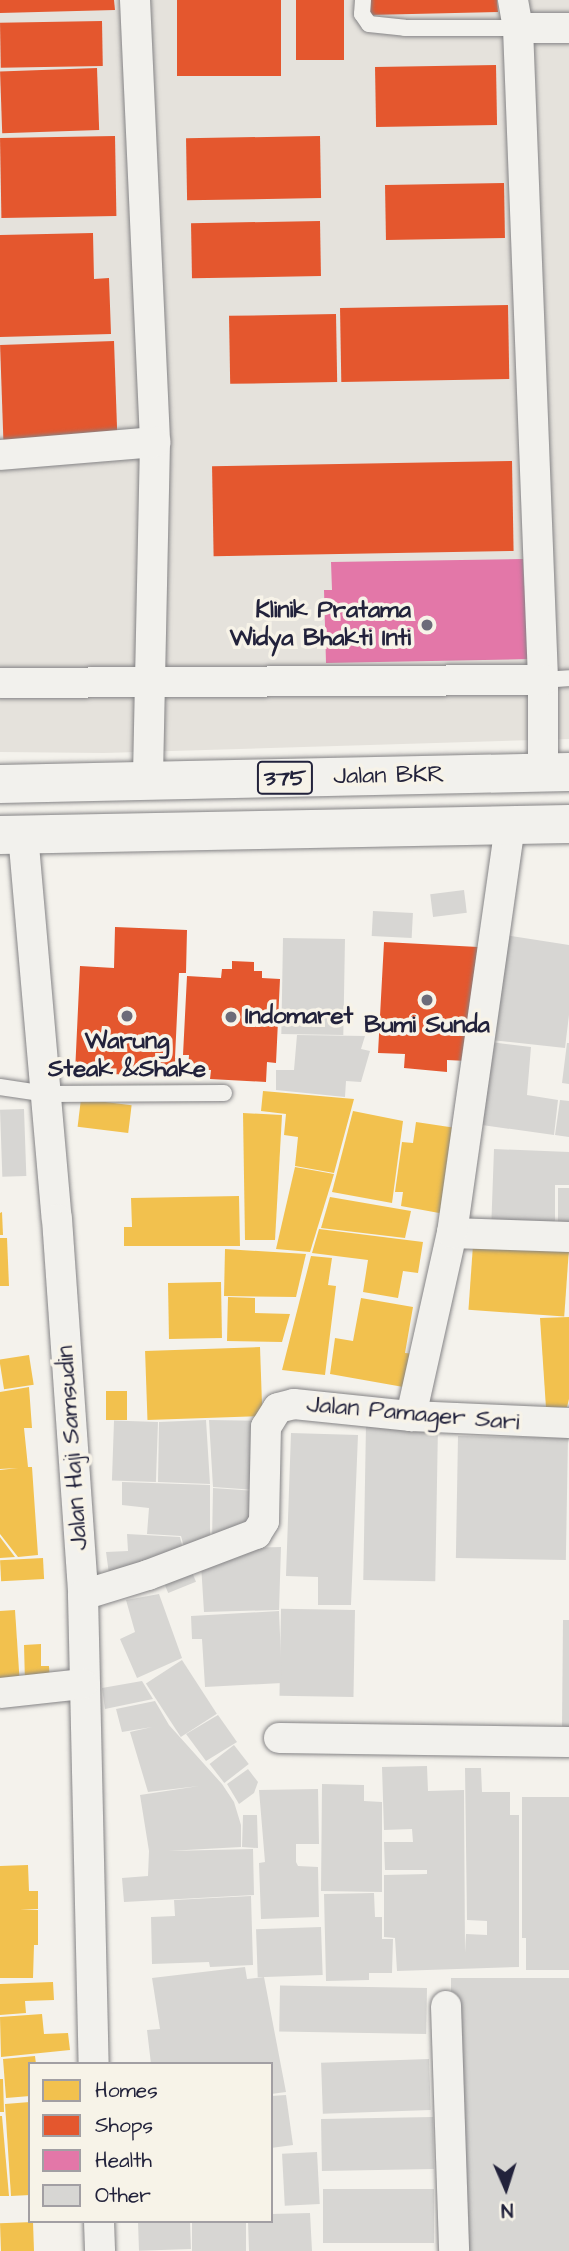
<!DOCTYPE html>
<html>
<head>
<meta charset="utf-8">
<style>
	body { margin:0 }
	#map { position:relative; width:569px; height:2251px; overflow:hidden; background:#f4f2ec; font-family:"Architects Daughter",sans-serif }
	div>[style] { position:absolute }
	.built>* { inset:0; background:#e5e2dc }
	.homes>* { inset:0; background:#f2c14e; transform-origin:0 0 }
	.shops>* { inset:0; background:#e4572e; transform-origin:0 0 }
	.health>* { inset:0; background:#e377a8 }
	.building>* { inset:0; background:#d7d6d3; transform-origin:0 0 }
	.roads { filter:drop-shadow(0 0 2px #858486) drop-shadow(0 0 2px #858486) }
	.lane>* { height:16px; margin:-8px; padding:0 8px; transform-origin:8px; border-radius:8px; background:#f2f1ed }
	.street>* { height:30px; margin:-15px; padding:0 15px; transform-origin:15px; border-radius:15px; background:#f2f1ed }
	.primary>* { height:38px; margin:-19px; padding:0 19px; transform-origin:19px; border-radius:19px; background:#f2f1ed }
	.dots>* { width:19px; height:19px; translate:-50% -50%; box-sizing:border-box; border:4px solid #f7f3e8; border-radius:50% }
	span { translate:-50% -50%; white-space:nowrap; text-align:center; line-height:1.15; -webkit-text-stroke:7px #f7f3e8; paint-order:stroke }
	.shield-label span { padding:2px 5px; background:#f7f3e8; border:2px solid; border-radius:5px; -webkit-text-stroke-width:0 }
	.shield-label { font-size:23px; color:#22223b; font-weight:700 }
	.poi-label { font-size:24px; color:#22223b; font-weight:700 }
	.right { translate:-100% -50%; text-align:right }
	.left { translate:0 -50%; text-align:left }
	.street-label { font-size:24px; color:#22223b }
	.legend { position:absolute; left:28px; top:2062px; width:245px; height:161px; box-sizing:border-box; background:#f7f3e8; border:2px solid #a29fa3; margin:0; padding:9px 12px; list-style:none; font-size:21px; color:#22223b }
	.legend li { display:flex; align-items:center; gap:14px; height:35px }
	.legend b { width:35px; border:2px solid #a29fa3 }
	.north { position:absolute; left:471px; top:2153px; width:70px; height:70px; -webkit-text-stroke:5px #f7f3e8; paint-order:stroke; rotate:177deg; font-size:19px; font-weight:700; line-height:28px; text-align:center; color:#22223b }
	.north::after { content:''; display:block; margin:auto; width:24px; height:32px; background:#22223b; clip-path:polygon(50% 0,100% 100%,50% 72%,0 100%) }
</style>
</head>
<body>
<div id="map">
	<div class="built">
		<div style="clip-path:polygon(0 0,569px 0,569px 739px,104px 753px,0 752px)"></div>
	</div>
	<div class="homes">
		<div style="clip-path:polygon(263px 1091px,354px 1099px,334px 1173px,295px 1166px,298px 1137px,284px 1135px,286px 1114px,261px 1111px)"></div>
		<div style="left:81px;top:1099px;width:51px;height:28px;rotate:7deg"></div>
		<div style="clip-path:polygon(353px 1111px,403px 1121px,392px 1203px,332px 1192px)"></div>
		<div style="clip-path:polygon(243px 1113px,282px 1115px,275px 1240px,245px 1240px)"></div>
		<div style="clip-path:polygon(416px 1122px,456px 1128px,450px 1215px,401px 1206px,403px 1192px,395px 1192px,402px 1142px,413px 1143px)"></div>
		<div style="clip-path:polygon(295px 1167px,334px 1174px,310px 1252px,276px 1249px)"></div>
		<div style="clip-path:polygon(239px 1196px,240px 1246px,124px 1246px,124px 1227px,132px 1227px,131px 1198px)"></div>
		<div style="clip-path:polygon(330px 1197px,411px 1211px,405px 1238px,321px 1228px)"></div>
		<div style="clip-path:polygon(2px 1212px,3px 1235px,0 1235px,0 1213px)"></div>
		<div style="clip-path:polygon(319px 1229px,423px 1242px,418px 1273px,403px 1271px,398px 1298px,363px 1292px,368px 1260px,312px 1253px)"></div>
		<div style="clip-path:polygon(0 1238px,7px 1238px,9px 1286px,0 1286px)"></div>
		<div style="left:473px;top:1245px;width:96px;height:65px;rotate:4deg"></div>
		<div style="clip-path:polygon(225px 1249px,306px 1254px,296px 1297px,224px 1296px)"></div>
		<div style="clip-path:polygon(311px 1256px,332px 1258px,328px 1285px,336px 1286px,325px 1375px,282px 1370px)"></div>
		<div style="left:221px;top:1282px;width:56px;height:53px;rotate:89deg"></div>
		<div style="clip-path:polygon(228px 1297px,255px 1298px,255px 1313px,290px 1314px,282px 1342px,227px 1341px)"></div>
		<div style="clip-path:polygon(361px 1298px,413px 1307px,405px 1353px,416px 1354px,409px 1388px,330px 1374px,335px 1338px,353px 1341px)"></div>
		<div style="clip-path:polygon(569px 1317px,569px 1399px,567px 1407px,546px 1408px,540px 1318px)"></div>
		<div style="left:260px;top:1347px;width:69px;height:115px;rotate:88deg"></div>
		<div style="left:29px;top:1355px;width:30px;height:30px;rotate:81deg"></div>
		<div style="clip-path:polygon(29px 1387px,32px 1428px,24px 1428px,28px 1467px,32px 1467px,38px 1555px,18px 1557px,0 1534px,0 1470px,18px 1468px,0 1469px,0 1392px)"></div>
		<div style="left:127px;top:1391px;width:29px;height:21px;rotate:90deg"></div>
		<div style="clip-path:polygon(0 1537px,15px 1557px,0 1558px)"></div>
		<div style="left:43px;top:1558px;width:21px;height:43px;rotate:87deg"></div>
		<div style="clip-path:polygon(15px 1610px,20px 1686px,0 1687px,0 1611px)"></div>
		<div style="clip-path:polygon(41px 1644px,41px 1666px,49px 1666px,50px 1683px,25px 1683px,24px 1645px)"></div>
		<div style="clip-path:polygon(28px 1865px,29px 1891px,38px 1891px,38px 1909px,20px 1909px,38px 1910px,38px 1945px,34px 1945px,33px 1978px,0 1978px,0 1866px)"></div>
		<div style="clip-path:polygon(53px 1982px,54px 2000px,25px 2001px,26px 2013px,0 2015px,0 1984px)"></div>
		<div style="clip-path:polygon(42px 2014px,44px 2034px,68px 2033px,70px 2050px,1px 2057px,0 2017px)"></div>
		<div style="clip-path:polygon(35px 2056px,36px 2064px,30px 2064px,30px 2096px,6px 2098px,3px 2059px)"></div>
		<div style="clip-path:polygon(0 2079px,3px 2079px,4px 2112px,0 2112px)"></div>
		<div style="clip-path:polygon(30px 2102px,30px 2195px,11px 2196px,5px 2104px)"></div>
		<div style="clip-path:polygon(0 2116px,2px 2116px,9px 2196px,0 2196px)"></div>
		<div style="left:33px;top:2222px;width:29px;height:33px;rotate:88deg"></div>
	</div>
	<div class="shops">
		<div style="clip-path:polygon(0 0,114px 0,115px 10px,0 13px)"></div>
		<div style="left:177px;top:0;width:104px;height:76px"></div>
		<div style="left:296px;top:0;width:48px;height:60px"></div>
		<div style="clip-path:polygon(369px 0,497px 0,498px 12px,369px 15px)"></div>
		<div style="left:102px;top:21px;width:45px;height:102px;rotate:89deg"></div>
		<div style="left:496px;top:65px;width:60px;height:121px;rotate:89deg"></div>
		<div style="left:97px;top:68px;width:62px;height:97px;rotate:88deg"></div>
		<div style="left:115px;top:136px;width:80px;height:115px;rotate:89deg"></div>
		<div style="left:320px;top:136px;width:62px;height:134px;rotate:89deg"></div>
		<div style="left:504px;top:183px;width:55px;height:119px;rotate:89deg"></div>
		<div style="left:320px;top:221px;width:55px;height:129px;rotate:89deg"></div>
		<div style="clip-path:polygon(93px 233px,94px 279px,109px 278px,111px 334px,0 337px,0 235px)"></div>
		<div style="left:508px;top:305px;width:74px;height:168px;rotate:89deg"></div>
		<div style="left:336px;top:314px;width:68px;height:107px;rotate:89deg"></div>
		<div style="left:114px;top:341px;width:98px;height:114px;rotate:88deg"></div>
		<div style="left:512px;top:461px;width:90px;height:300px;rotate:89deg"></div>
		<div style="clip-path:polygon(115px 927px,187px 930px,186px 973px,179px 973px,175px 1058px,179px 1058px,178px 1076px,75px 1073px,80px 966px,114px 968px)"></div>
		<div style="clip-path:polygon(384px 942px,478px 947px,468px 1061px,447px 1060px,447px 1072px,404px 1068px,405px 1054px,378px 1053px)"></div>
		<div style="clip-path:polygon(232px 961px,254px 962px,254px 971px,262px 971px,262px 978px,280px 979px,276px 1063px,267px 1062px,266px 1082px,210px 1079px,211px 1070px,188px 1069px,189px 1055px,183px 1055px,187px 976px,221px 978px,222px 969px,232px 969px)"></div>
	</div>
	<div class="health">
		<div style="clip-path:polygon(523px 559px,524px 586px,529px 586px,530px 659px,326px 663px,324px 590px,332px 590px,331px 562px)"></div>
	</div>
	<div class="building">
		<div style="left:464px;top:890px;width:23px;height:34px;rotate:83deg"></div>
		<div style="left:373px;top:911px;width:40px;height:25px;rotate:3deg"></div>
		<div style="clip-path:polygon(504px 935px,569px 945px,569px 1015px,565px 1048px,491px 1040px)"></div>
		<div style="left:283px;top:938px;width:62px;height:96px;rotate:1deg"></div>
		<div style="clip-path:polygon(297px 1035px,365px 1036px,361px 1049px,370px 1051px,361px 1082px,346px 1081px,345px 1097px,276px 1090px,276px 1070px,294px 1070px)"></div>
		<div style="clip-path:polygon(490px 1042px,531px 1047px,527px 1095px,558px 1100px,554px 1135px,482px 1125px)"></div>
		<div style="clip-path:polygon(567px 1043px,569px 1043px,569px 1084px,562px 1083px)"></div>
		<div style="clip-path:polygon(560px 1100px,569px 1101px,569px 1137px,555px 1135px)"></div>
		<div style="left:24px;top:1109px;width:67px;height:24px;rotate:88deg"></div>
		<div style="clip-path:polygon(494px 1149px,569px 1152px,569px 1185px,555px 1185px,555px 1235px,491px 1232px)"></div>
		<div style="left:569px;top:1188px;width:46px;height:11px;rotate:90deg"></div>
		<div style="clip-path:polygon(206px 1420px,210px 1484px,158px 1482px,159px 1422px)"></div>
		<div style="clip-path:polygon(209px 1420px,263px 1421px,257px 1490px,213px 1487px)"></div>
		<div style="left:158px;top:1422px;width:60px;height:44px;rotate:92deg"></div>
		<div style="left:366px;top:1424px;width:72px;height:156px;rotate:1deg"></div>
		<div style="clip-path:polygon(291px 1433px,358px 1435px,351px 1605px,318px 1605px,318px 1577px,286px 1576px)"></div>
		<div style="left:458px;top:1436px;width:110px;height:122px;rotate:1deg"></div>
		<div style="clip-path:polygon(122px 1482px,210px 1485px,210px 1544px,186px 1554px,181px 1536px,147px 1534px,149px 1508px,122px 1505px)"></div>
		<div style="clip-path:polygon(213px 1488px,257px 1491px,253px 1518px,212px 1543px)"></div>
		<div style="clip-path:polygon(127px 1534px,180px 1537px,184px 1554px,109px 1574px,106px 1552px,128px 1551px)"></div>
		<div style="clip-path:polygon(281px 1547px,279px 1610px,204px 1612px,201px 1564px,239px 1548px)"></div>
		<div style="left:190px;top:1567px;width:16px;height:30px;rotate:68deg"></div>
		<div style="clip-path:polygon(159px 1594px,182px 1658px,137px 1678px,120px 1639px,135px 1632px,126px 1600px)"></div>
		<div style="left:355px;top:1610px;width:87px;height:74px;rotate:91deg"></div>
		<div style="clip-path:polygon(279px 1611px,282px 1683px,205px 1687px,202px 1639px,192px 1639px,191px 1616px)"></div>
		<div style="clip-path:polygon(563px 1620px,569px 1620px,569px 1727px,562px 1726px)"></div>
		<div style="left:182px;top:1660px;width:64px;height:43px;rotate:57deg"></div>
		<div style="clip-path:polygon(142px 1681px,153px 1699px,105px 1709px,102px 1688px)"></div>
		<div style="clip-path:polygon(155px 1701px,169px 1725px,222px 1784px,234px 1802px,241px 1825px,241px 1847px,168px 1851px,253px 1849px,254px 1895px,124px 1902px,122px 1878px,148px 1876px,149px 1851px,140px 1795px,199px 1786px,148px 1792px,130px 1732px,152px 1727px,122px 1732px,116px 1709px)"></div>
		<div style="clip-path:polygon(218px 1715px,237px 1742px,206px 1761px,186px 1734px)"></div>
		<div style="left:234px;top:1745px;width:24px;height:31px;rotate:52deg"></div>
		<div style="clip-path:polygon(427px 1766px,428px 1791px,464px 1790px,465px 1953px,466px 1934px,487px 1935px,487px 1921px,467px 1920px,465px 1768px,481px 1768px,482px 1792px,510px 1792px,510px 1815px,519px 1815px,519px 1967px,397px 1971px,395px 1938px,384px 1937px,384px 1875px,427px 1874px,427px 1870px,385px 1870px,384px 1842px,413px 1842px,412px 1829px,384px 1830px,382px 1767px)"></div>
		<div style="clip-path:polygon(248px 1769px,258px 1782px,254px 1793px,239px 1804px,227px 1784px)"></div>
		<div style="clip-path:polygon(322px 1784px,364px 1785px,364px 1801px,382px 1802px,382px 1892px,321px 1891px)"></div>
		<div style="clip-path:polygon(318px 1789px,319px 1844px,296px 1844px,296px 1862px,298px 1866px,318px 1867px,319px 1917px,261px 1919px,259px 1863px,265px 1862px,259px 1790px)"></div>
		<div style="clip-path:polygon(522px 1797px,569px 1797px,569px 1970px,526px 1970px,526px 1938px,522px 1938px)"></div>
		<div style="clip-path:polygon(243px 1815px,257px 1815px,258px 1848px,242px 1847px)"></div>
		<div style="clip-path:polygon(374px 1893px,375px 1917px,382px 1917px,382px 1939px,393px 1939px,392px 1973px,369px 1973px,369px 1980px,326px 1981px,324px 1894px)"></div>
		<div style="clip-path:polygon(251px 1896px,253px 1965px,210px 1967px,209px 1962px,152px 1964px,151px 1917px,175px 1916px,174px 1900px)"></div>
		<div style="left:321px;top:1927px;width:48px;height:65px;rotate:88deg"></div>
		<div style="clip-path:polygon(245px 1967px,247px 1979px,264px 1977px,286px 2092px,271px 2094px,271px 2064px,151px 2064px,147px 2030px,160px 2029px,152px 1978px)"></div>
		<div style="left:451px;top:1978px;width:118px;height:273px"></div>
		<div style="left:427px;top:1988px;width:46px;height:147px;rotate:91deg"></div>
		<div style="left:429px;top:2059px;width:51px;height:108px;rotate:88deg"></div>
		<div style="clip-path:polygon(286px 2095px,293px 2145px,271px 2148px,271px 2096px)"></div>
		<div style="left:433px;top:2117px;width:52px;height:112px;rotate:89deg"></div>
		<div style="left:317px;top:2152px;width:52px;height:35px;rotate:87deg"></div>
		<div style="left:434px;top:2189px;width:54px;height:111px;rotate:90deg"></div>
		<div style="clip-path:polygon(310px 2213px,312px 2251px,249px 2251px,248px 2221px,271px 2221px,271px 2214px)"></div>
		<div style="left:190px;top:2221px;width:28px;height:52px;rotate:88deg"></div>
		<div style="left:192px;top:2221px;width:54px;height:30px"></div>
	</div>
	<div class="roads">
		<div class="lane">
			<div style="left:363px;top:0;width:14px;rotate:94deg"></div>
			<div style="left:362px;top:14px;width:12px;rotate:55deg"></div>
			<div style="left:369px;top:24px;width:36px;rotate:6deg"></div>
			<div style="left:405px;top:28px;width:113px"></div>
			<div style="left:543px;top:680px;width:26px;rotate:-4deg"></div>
			<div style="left:0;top:1087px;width:48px;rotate:8.5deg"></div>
			<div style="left:47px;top:1094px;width:177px;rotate:-0.3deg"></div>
		</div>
		<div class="street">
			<div style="left:135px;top:0;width:442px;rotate:87.4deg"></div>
			<div style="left:155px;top:442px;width:339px;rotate:91.2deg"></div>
			<div style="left:513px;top:0;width:28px;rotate:80deg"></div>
			<div style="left:518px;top:28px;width:652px;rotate:87.8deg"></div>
			<div style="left:543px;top:680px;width:93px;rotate:90deg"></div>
			<div style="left:518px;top:28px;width:51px"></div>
			<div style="left:0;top:455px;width:156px;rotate:-4.8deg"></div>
			<div style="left:0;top:683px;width:543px;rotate:-0.32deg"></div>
			<div style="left:23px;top:834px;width:386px;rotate:85deg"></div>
			<div style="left:57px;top:1219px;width:377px;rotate:86deg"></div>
			<div style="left:83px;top:1595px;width:469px;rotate:88.7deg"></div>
			<div style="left:452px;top:1233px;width:117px;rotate:2deg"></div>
			<div style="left:411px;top:1416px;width:188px;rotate:-77.4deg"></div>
			<div style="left:452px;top:1233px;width:412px;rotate:-81.9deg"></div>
			<div style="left:83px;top:1595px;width:68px;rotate:-17.1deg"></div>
			<div style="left:148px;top:1575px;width:116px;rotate:-20.8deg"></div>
			<div style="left:256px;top:1534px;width:15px;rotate:-58deg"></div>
			<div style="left:264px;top:1521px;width:94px;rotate:-88.8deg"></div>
			<div style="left:266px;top:1427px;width:22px;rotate:-58deg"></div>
			<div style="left:278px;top:1408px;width:16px;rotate:-14deg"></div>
			<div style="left:294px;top:1404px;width:118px;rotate:5.9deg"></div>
			<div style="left:411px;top:1416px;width:158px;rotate:2.5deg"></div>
			<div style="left:0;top:1693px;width:83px;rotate:-6.2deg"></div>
			<div style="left:279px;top:1738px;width:290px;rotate:0.8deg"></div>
			<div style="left:446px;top:2006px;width:245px;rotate:88.1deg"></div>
			<div style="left:99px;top:2221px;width:30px;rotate:88deg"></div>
		</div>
		<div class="primary">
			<div style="left:0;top:784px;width:569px;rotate:-1.21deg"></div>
			<div style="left:0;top:835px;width:569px;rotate:-1.11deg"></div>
		</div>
	</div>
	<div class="dots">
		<div style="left:427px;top:625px;background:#6c6b79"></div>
		<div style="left:427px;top:1000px;background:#6c6b79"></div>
		<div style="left:127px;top:1016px;background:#6c6b79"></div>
		<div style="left:231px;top:1017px;background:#6c6b79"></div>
	</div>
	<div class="shield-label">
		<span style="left:285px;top:778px">375</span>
	</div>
	<div class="poi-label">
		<span class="right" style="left:411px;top:625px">Klinik Pratama<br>Widya Bhakti Inti</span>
		<span class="left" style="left:245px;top:1017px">Indomaret</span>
		<span style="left:427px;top:1026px">Bumi Sunda</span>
		<span style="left:127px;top:1056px">Warung<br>Steak &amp;Shake</span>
	</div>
	<div class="street-label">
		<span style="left:389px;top:776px;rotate:-1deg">Jalan BKR</span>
		<span style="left:413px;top:1414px;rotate:5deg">Jalan Pamager Sari</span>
		<span style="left:73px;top:1448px;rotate:-94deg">Jalan Haji Samsudin</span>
	</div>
	<ul class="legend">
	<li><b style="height:19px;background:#f2c14e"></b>Homes</li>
	<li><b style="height:19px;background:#e4572e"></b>Shops</li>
	<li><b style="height:19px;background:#e377a8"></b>Health</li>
	<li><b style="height:19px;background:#d7d6d3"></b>Other</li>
	</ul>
	<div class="north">N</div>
</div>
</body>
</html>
